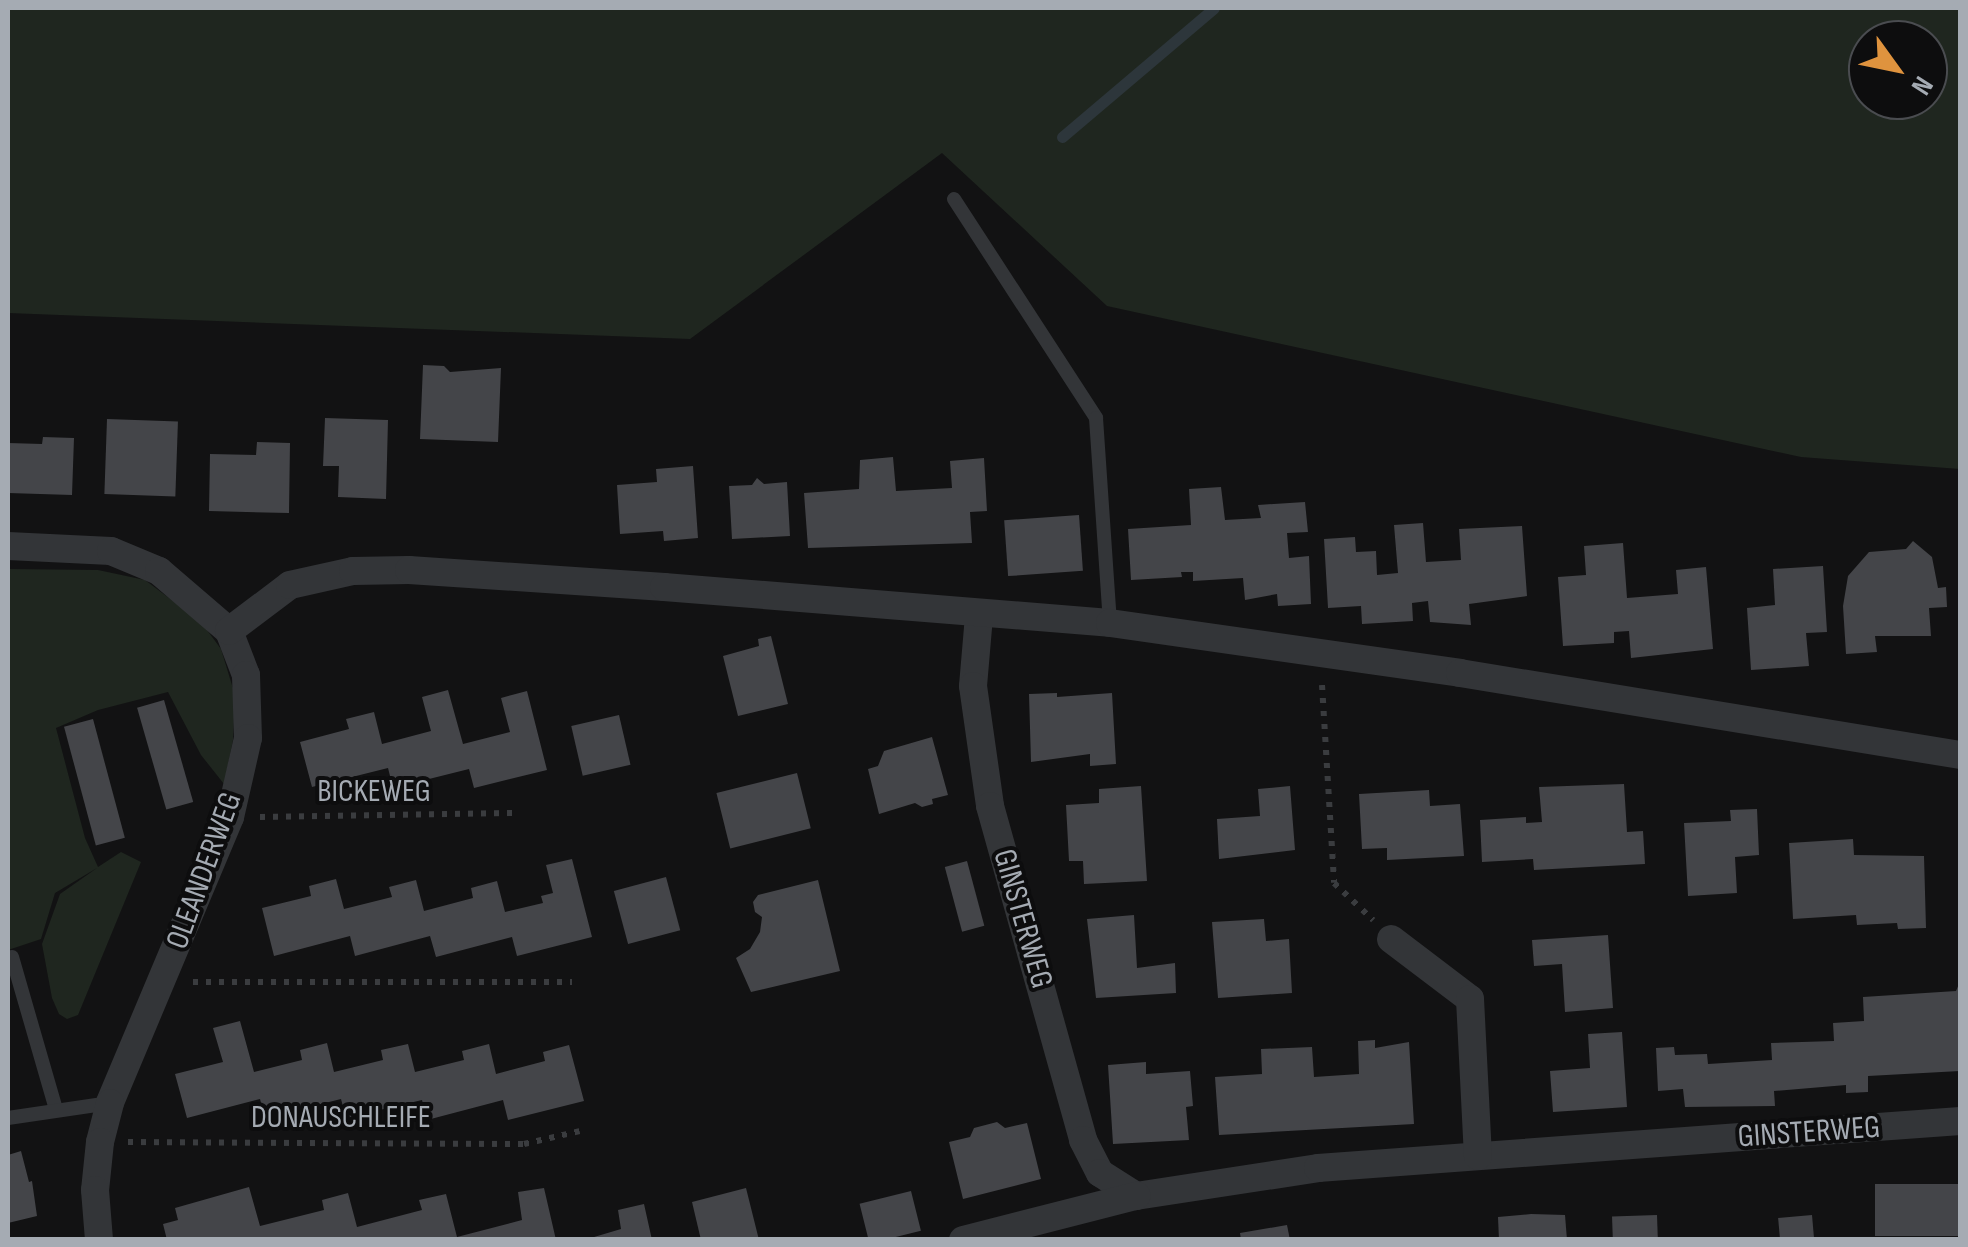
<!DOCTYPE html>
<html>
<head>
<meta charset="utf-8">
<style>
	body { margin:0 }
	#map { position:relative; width:1968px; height:1247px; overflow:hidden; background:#121213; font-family:"Sofia Sans Condensed",sans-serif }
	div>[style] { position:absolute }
	.green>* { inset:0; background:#1f261f }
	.stream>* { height:11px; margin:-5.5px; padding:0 5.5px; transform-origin:5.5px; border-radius:5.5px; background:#2d363b }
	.building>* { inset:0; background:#444549; transform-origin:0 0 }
	.path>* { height:6px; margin-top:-3px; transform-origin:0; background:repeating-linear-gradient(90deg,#3a3c3f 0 5px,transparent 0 13px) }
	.lane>* { height:14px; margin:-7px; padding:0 7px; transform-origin:7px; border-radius:7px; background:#333538 }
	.street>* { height:28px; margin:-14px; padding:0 14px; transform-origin:14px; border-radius:14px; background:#333538 }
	span { translate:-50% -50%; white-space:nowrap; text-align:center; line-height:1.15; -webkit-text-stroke:8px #0d0d0e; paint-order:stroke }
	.street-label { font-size:32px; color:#a5abb3 }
	.frame { position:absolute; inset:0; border:10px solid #a5abb3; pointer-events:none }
	.north { position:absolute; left:1848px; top:20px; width:100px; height:100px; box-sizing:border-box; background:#0d0d0e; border:2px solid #4a4c50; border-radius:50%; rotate:123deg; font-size:28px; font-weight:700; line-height:40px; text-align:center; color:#a5abb3 }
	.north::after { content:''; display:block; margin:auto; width:35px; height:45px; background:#df933e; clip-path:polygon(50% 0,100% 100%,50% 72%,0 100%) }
</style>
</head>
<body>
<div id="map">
	<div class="green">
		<div style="clip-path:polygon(evenodd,8px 8px,1960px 8px,1960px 469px,1801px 457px,1107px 306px,942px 153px,690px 339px,8px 313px,8px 8px,1928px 40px,1928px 100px,1868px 100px,1868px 40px,1928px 40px)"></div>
		<div style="clip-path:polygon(8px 569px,98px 570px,145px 580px,201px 622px,221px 649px,235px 695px,233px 740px,224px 784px,201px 755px,168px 692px,98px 710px,56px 728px,85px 838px,98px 867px,121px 852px,141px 862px,78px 1015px,67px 1019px,59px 1014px,52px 998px,42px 944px,60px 894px,97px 868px,55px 893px,41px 939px,8px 950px)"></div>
	</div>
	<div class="stream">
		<div style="left:1062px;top:137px;width:199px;rotate:-40.3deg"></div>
	</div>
	<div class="building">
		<div style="clip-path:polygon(423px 365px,444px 366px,450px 372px,501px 368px,498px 442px,420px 439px)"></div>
		<div style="clip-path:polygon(325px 418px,388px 420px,386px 499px,338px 497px,339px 466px,323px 466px)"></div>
		<div style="left:107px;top:419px;width:71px;height:75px;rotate:2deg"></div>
		<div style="clip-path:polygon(43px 437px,74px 438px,72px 495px,8px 493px,8px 443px,42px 444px)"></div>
		<div style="clip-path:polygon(257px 442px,290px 443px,289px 513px,209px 511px,210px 454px,256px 455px)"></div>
		<div style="clip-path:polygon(893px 457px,896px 491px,952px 488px,950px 461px,984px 458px,987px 511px,970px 512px,972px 543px,808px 548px,804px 493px,859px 489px,860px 460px)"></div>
		<div style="clip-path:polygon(693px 466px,698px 538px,664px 541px,663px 531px,620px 534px,617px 485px,657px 482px,656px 469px)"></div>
		<div style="clip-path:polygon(757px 478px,764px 484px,787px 482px,790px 536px,732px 539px,729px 486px,752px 485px)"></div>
		<div style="clip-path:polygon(1221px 487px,1225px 520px,1261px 518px,1258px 505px,1305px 502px,1308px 532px,1287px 533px,1289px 558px,1309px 556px,1311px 604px,1278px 606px,1277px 594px,1245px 600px,1243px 578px,1193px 581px,1193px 572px,1181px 572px,1182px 577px,1131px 580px,1128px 529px,1191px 525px,1189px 489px)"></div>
		<div style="left:1079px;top:515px;width:56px;height:75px;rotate:86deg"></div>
		<div style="clip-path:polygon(1423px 523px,1426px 562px,1461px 560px,1459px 529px,1522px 526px,1527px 596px,1469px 604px,1471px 625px,1430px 622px,1428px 601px,1412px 603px,1413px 621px,1362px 624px,1361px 606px,1328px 608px,1324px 539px,1355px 537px,1356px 552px,1376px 551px,1377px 575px,1398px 573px,1394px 525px)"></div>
		<div style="clip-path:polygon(1913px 541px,1932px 557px,1938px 588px,1946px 587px,1947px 607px,1929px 608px,1931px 636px,1875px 636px,1877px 652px,1846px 654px,1843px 606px,1848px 576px,1869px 552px,1906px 549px)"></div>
		<div style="clip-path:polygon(1623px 543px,1627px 598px,1678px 594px,1676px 570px,1706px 567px,1713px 649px,1631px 658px,1629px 631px,1614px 632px,1614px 643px,1563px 646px,1558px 577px,1586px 575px,1584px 546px)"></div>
		<div style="clip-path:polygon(1823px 566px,1827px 632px,1806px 633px,1809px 666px,1751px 670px,1747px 608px,1775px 605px,1773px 569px)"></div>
		<div style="clip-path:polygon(771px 636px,788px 704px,738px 716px,723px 656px,759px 646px,758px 639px)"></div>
		<div style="clip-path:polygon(448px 690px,463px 744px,510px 732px,501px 698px,527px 691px,547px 770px,474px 788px,469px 769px,393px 788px,388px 768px,312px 787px,300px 742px,349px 729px,346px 719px,374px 712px,382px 744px,431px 731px,422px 697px)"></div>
		<div style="clip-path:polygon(1057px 693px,1057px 697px,1112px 693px,1116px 764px,1090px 766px,1090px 754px,1031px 762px,1029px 694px)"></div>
		<div style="left:164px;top:700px;width:106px;height:28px;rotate:74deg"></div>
		<div style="left:619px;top:715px;width:51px;height:49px;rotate:77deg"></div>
		<div style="left:93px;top:719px;width:123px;height:30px;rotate:75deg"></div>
		<div style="clip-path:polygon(932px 737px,948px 795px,932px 799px,933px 804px,922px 807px,915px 803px,879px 814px,868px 769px,878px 766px,884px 751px)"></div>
		<div style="left:797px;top:773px;width:57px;height:83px;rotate:76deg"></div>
		<div style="clip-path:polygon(1624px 784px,1627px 832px,1643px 831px,1645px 864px,1534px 870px,1533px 859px,1482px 862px,1480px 820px,1526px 817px,1526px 823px,1542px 822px,1539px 787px)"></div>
		<div style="clip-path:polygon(1141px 786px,1147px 881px,1084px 884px,1083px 861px,1069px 861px,1066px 805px,1099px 803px,1099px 789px)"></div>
		<div style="clip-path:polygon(1290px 786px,1295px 850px,1219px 859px,1217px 819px,1260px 816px,1258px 789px)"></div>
		<div style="clip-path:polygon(1429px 790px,1430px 806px,1460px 804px,1464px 856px,1387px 860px,1387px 848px,1362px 849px,1359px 794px)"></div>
		<div style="clip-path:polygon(1757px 809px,1759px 855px,1735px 857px,1737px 893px,1688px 896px,1684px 823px,1731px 821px,1730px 810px)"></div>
		<div style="clip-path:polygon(1853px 839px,1854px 855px,1924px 856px,1926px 928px,1898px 929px,1897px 923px,1857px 925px,1856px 915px,1793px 919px,1789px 843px)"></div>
		<div style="clip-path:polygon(572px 859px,592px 937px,517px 956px,512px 937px,436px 957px,430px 936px,355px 956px,350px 936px,274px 956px,262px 908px,311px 896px,309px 886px,336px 879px,344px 909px,392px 897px,389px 887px,416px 880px,424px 911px,473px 898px,471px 888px,497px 881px,505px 912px,543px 903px,541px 896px,553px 893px,546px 865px)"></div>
		<div style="left:967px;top:861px;width:67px;height:23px;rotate:75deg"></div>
		<div style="left:666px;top:877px;width:55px;height:54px;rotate:75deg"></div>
		<div style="clip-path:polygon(818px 880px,840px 971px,751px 992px,736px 958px,750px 949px,760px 932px,762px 917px,755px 912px,753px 902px,758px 895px)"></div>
		<div style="clip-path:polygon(1134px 915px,1137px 968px,1175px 963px,1176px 993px,1096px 998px,1087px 919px)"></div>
		<div style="clip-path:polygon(1264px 919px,1266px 941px,1289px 939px,1292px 993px,1218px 998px,1212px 922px)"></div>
		<div style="clip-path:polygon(1608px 935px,1613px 1008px,1565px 1012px,1562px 964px,1534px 966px,1532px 940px)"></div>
		<div style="clip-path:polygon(1959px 984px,1960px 1071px,1868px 1076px,1868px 1092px,1846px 1093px,1846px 1085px,1774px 1091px,1775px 1106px,1685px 1107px,1683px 1089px,1658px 1091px,1656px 1048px,1674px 1047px,1675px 1055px,1707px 1054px,1708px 1064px,1772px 1060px,1771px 1043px,1834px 1041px,1833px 1023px,1864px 1021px,1863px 997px,1956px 991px)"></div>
		<div style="clip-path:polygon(240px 1021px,254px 1072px,302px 1060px,300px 1050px,327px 1043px,334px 1072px,383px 1060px,381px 1050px,408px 1044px,415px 1072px,464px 1060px,462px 1051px,489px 1044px,496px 1074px,545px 1061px,543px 1052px,569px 1045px,584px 1101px,508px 1120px,503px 1100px,427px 1120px,422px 1100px,346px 1118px,341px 1099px,265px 1118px,260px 1099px,187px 1118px,175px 1074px,223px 1062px,213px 1028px)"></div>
		<div style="clip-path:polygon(1622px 1032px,1627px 1107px,1553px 1112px,1550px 1071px,1590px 1068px,1588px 1034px)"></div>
		<div style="clip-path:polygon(1375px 1040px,1375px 1048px,1409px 1042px,1414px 1124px,1219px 1135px,1215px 1077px,1262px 1074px,1261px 1049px,1312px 1047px,1314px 1077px,1359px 1074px,1358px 1041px)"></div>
		<div style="clip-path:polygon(1146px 1062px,1146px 1074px,1190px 1071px,1193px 1106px,1186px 1107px,1189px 1140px,1113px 1144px,1108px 1065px)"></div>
		<div style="clip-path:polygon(997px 1122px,1005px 1128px,1027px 1123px,1041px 1179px,963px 1199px,949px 1142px,970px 1137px,974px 1128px)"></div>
		<div style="clip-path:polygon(21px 1151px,29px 1182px,32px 1181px,37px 1216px,8px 1223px,8px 1155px)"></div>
		<div style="left:1960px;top:1184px;width:52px;height:85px;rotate:90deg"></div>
		<div style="clip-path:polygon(249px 1187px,260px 1226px,324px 1210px,322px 1200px,348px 1193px,357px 1227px,422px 1210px,419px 1200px,446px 1194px,457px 1237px,522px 1220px,518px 1192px,544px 1188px,556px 1240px,167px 1240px,163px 1224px,178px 1220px,175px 1208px)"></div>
		<div style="clip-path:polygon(746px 1188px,759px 1240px,701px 1240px,692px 1202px)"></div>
		<div style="left:911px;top:1191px;width:41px;height:53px;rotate:76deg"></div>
		<div style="clip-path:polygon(644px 1204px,652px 1240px,584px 1240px,621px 1229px,618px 1210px)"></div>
		<div style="clip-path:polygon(1531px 1214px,1565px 1215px,1567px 1240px,1499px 1240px,1498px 1217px)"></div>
		<div style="left:1657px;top:1215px;width:25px;height:45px;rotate:88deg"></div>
		<div style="left:1812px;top:1215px;width:25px;height:34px;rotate:85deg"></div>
		<div style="clip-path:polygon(1287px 1225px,1290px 1240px,1241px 1240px,1240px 1233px)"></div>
	</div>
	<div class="path">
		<div style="left:1322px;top:685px;width:198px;rotate:86.5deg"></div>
		<div style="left:1334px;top:883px;width:54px;rotate:43.5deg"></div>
		<div style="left:260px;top:817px;width:259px;rotate:-0.9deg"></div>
		<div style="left:193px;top:982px;width:379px"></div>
		<div style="left:128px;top:1142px;width:396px;rotate:0.3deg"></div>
		<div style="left:524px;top:1144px;width:57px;rotate:-13.1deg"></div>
	</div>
	<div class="lane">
		<div style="left:954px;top:199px;width:261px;rotate:57deg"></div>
		<div style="left:1096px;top:418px;width:205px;rotate:86.1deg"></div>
		<div style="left:12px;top:957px;width:158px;rotate:73.9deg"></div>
		<div style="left:8px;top:1118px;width:103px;rotate:-8.4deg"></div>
	</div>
	<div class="street">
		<div style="left:8px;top:546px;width:103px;rotate:2.8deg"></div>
		<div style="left:111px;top:551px;width:52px;rotate:22.6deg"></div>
		<div style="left:159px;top:571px;width:92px;rotate:40.6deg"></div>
		<div style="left:229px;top:631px;width:47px;rotate:68.9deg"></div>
		<div style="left:246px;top:675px;width:63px;rotate:88.2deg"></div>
		<div style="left:248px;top:738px;width:81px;rotate:102.8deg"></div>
		<div style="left:230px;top:817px;width:310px;rotate:112.8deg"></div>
		<div style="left:110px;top:1103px;width:40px;rotate:104.4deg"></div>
		<div style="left:100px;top:1142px;width:48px;rotate:95.9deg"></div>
		<div style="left:95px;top:1190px;width:50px;rotate:85.4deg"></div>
		<div style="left:979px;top:616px;width:70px;rotate:94.9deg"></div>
		<div style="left:973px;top:686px;width:121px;rotate:81.9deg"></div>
		<div style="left:990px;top:806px;width:347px;rotate:74.4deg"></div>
		<div style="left:1083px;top:1140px;width:37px;rotate:63deg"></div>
		<div style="left:1100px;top:1173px;width:43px;rotate:32.6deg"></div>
		<div style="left:1136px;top:1196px;width:184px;rotate:-8.7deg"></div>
		<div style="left:1318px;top:1168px;width:644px;rotate:-4.19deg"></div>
		<div style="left:229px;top:631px;width:76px;rotate:-37deg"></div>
		<div style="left:290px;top:585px;width:65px;rotate:-12.5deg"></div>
		<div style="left:353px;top:571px;width:56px;rotate:-1deg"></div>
		<div style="left:409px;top:570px;width:256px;rotate:3.8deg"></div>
		<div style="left:664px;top:587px;width:447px;rotate:4.6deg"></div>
		<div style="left:1110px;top:623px;width:354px;rotate:8.1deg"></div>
		<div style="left:1460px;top:673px;width:507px;rotate:9.31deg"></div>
		<div style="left:1391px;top:939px;width:99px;rotate:37.2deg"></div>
		<div style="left:1470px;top:999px;width:157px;rotate:87.1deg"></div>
		<div style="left:963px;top:1240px;width:179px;rotate:-14.3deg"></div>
	</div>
	<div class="street-label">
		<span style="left:374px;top:792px">BICKEWEG</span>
		<span style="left:205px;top:871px;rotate:-70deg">OLEANDERWEG</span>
		<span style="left:1022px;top:919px;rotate:74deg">GINSTERWEG</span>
		<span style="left:341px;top:1118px">DONAUSCHLEIFE</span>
		<span style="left:1809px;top:1133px;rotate:-4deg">GINSTERWEG</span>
	</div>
	<div class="frame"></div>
	<div class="north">N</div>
</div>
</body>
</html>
